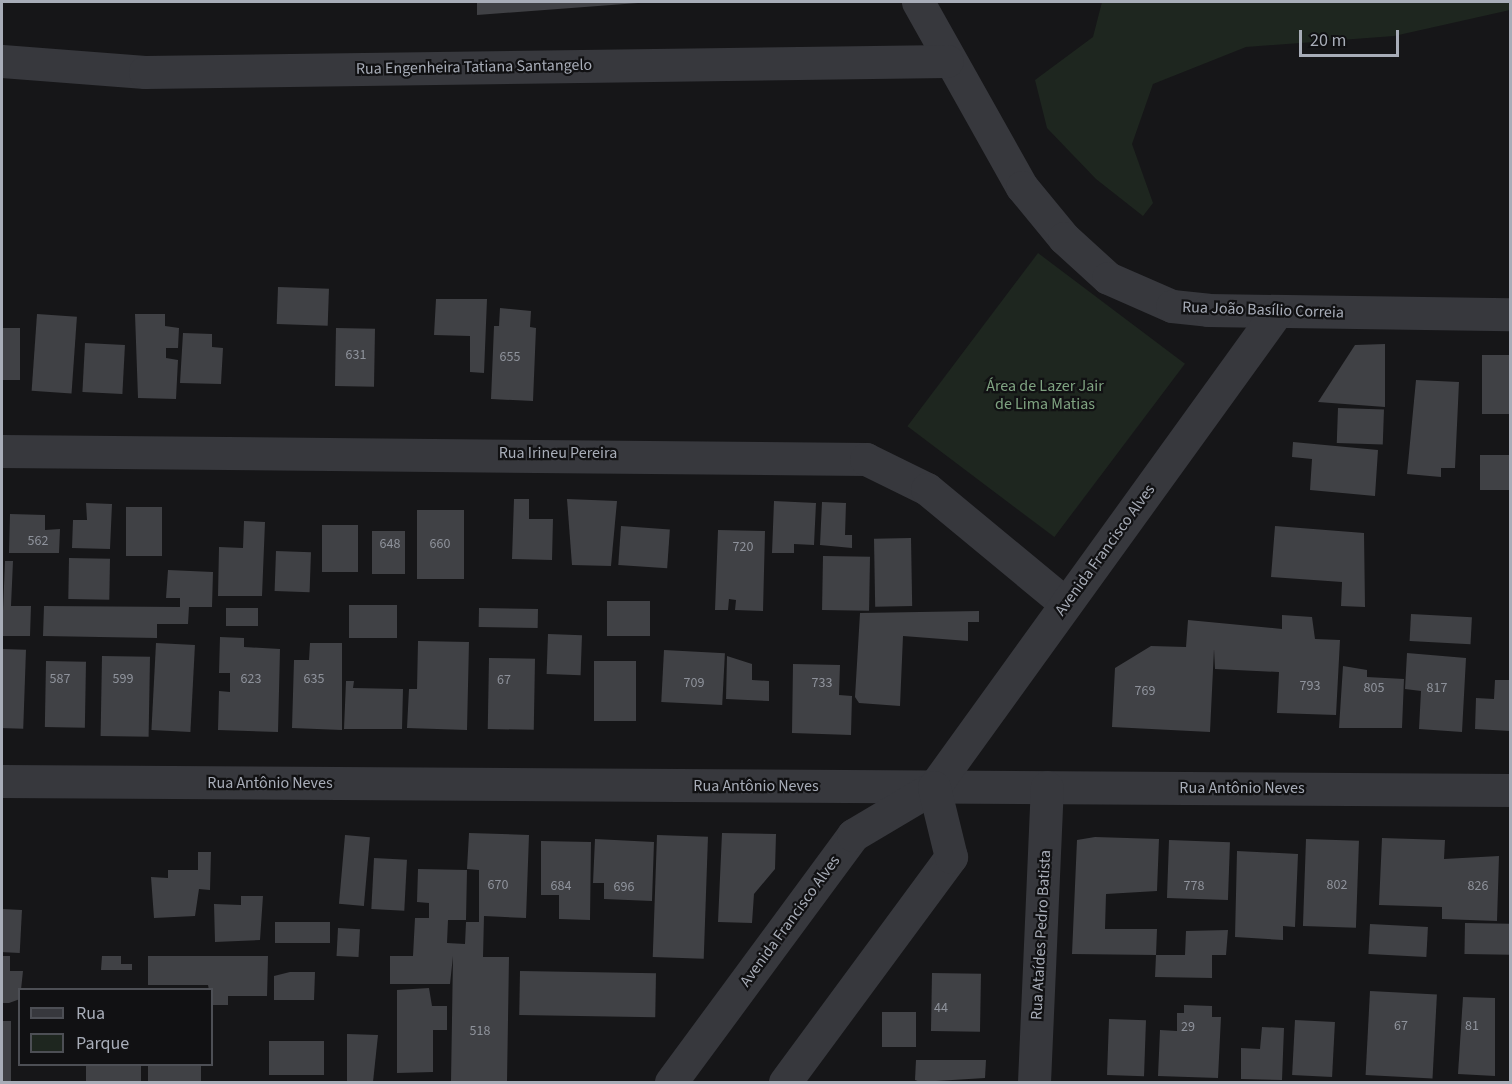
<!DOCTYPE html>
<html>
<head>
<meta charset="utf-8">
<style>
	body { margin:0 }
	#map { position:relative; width:1512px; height:1084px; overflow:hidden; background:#161618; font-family:"Source Sans 3",sans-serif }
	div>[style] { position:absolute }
	.green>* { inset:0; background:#1e261f; transform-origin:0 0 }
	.building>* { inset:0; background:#404145; transform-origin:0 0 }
	.street>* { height:33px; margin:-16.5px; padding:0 16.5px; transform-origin:16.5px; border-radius:16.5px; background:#37383d }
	span { translate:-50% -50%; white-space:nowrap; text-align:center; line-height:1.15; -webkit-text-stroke:4.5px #111113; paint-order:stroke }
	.number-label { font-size:14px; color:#8e929b }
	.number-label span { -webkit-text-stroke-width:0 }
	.street-label { font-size:16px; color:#a8adb8 }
	.park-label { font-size:16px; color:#7fa381 }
	.frame { position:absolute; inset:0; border:3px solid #a8adb8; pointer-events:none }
	.legend { position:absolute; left:18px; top:988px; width:195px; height:78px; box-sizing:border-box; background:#111113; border:2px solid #4d4f55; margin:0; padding:8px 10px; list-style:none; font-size:18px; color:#a8adb8 }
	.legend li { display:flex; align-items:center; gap:12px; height:30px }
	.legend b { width:30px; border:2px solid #4d4f55 }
	.scale { position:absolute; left:1299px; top:30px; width:100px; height:27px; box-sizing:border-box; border:3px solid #a8adb8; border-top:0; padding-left:8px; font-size:18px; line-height:21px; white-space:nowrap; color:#a8adb8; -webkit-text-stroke:4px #111113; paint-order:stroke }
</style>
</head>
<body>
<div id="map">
	<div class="green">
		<div style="clip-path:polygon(1102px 2px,1510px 2px,1510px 10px,1394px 36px,1246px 47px,1153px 84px,1132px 144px,1153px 203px,1143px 216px,1096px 179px,1047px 128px,1035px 80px,1093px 37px)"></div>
		<div style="left:1038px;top:253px;width:184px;height:217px;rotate:37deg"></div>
	</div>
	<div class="building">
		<div style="clip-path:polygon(477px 2px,638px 2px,638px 3px,477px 15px)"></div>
		<div style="left:278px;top:287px;width:51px;height:37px;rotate:2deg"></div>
		<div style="clip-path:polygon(436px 299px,487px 299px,484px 373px,470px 372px,470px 336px,434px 335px)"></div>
		<div style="clip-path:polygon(500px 308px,531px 311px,530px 327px,536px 328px,533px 401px,491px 399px,494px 326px,499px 326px)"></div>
		<div style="left:37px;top:314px;width:40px;height:77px;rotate:4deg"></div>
		<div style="clip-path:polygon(135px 314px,165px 314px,165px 326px,179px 328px,178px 348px,166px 348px,166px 358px,178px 360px,176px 399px,138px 398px)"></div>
		<div style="left:2px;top:328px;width:18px;height:52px"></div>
		<div style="left:336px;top:328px;width:39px;height:58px;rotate:1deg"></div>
		<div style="clip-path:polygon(183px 333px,212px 334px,212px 347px,223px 348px,221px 384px,180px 383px)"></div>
		<div style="left:85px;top:343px;width:40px;height:49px;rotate:3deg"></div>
		<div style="clip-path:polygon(1385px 344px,1385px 407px,1318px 402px,1355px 345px)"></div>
		<div style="left:1482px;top:355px;width:28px;height:59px"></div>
		<div style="clip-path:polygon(1416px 380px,1459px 382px,1455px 468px,1441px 468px,1441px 477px,1407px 474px)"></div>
		<div style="left:1338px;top:408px;width:46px;height:35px;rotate:2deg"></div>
		<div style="clip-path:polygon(1293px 442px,1378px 450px,1375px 496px,1310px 490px,1312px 459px,1292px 457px)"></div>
		<div style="left:1480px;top:455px;width:30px;height:35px"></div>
		<div style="clip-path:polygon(514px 499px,529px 499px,529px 519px,553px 519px,552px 560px,512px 559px)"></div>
		<div style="clip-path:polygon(567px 499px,617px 501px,611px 566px,572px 565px)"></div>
		<div style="clip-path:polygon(774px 501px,816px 503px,814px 545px,794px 544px,794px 553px,772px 553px)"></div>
		<div style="clip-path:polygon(822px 502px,846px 503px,845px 535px,852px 535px,852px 548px,820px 545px)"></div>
		<div style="clip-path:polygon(86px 503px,112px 504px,110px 549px,72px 548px,73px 520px,87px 520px)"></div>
		<div style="left:126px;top:507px;width:36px;height:49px"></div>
		<div style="left:417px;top:510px;width:47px;height:69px"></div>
		<div style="clip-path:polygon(10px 514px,45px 515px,45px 530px,60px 529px,59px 553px,9px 553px)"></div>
		<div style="clip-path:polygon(244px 521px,265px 522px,262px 596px,218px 596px,219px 547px,243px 548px)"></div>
		<div style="left:322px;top:525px;width:36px;height:47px"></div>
		<div style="left:621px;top:526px;width:49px;height:39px;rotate:4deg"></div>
		<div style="clip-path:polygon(1275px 526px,1364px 533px,1365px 607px,1341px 606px,1342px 582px,1271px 577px)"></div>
		<div style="clip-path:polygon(718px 530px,765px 531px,763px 611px,735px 610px,736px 600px,729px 599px,728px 610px,715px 610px)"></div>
		<div style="left:372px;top:531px;width:33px;height:43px"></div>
		<div style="left:911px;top:538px;width:68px;height:37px;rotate:89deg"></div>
		<div style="left:276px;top:551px;width:35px;height:40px;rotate:2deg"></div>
		<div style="left:823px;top:556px;width:47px;height:54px;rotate:1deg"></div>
		<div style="left:69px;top:558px;width:41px;height:41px;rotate:1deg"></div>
		<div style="clip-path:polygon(5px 561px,13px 561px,11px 606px,31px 606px,30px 636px,2px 636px)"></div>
		<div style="clip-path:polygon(168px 570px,213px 572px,212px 607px,189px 607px,188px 624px,157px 624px,157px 638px,43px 636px,44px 606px,180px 607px,180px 598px,166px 598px)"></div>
		<div style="left:607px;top:601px;width:43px;height:35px"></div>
		<div style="left:397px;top:605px;width:33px;height:48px;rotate:90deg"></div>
		<div style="left:226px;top:608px;width:32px;height:18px"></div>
		<div style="left:479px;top:608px;width:59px;height:19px;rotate:1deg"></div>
		<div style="clip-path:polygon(979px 611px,979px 622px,968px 622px,968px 641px,903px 636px,900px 706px,859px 703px,855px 697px,860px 613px)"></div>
		<div style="left:1411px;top:614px;width:61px;height:27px;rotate:3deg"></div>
		<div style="clip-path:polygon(1282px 615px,1312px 617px,1315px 639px,1340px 640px,1336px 715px,1277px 713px,1279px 672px,1215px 669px,1214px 649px,1210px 732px,1112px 727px,1115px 668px,1151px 646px,1186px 647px,1188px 620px,1282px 629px)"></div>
		<div style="left:548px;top:634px;width:34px;height:40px;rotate:2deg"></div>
		<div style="clip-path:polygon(220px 637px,244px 638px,244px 647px,280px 649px,278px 732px,218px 730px,219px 691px,230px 692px,230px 673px,219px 673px)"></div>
		<div style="clip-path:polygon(418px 641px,469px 642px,467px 730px,407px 728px,409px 689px,417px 689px)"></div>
		<div style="left:156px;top:643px;width:39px;height:87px;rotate:3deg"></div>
		<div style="clip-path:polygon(310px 643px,342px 643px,342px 730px,292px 728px,294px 660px,309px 660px)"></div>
		<div style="left:2px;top:649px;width:24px;height:79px;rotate:2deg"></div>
		<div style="left:664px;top:650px;width:61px;height:52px;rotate:3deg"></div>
		<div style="clip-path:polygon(1407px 653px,1466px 658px,1462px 732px,1419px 729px,1421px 691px,1405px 689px)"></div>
		<div style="left:102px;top:656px;width:48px;height:80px;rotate:1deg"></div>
		<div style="clip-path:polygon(727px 656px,752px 664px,752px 680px,769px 681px,769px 701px,726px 699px)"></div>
		<div style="left:489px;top:658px;width:46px;height:71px;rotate:1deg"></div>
		<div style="left:46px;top:661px;width:40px;height:66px;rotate:1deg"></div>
		<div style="left:636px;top:661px;width:60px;height:42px;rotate:90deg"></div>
		<div style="clip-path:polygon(793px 664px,840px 665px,839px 695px,852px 696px,851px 735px,792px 733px)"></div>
		<div style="clip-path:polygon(1343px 666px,1367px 670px,1367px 677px,1404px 679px,1402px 728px,1339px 728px)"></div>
		<div style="clip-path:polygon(1495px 680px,1510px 680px,1510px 731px,1475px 729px,1476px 698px,1494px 699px)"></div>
		<div style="clip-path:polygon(346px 681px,354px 681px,353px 688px,403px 689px,402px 729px,344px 729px)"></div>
		<div style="clip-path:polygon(469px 833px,529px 835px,526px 918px,484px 916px,483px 957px,509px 957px,507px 1082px,451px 1082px,453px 956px,450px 984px,390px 984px,390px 956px,413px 956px,415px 918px,429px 918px,429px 903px,417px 902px,418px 869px,467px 870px,466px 920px,448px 920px,447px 943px,465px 944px,466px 922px,479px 922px,479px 870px,467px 869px)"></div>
		<div style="clip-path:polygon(722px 833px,776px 834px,775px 869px,754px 894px,752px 923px,718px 922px)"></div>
		<div style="left:345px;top:835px;width:25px;height:69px;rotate:5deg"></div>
		<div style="left:657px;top:835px;width:51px;height:122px;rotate:2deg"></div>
		<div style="clip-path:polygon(1095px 837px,1159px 839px,1157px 891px,1106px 894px,1105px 929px,1157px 929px,1156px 955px,1072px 954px,1077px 840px)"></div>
		<div style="clip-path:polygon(1382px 838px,1445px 840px,1444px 859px,1499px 856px,1497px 921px,1442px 919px,1442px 907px,1379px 905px)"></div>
		<div style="clip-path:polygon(595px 839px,654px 842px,652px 901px,604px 899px,604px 883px,593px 883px)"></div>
		<div style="left:1306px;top:839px;width:53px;height:87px;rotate:2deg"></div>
		<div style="left:1169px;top:840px;width:61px;height:58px;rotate:2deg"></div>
		<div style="clip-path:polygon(541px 841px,591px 842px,590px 920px,559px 919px,559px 895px,541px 895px)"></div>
		<div style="clip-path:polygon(1237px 851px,1298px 854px,1295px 927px,1283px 926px,1283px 940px,1235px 937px)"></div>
		<div style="clip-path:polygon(198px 852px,211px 852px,210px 890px,199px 889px,195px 916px,154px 918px,151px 877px,168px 878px,168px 870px,198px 870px)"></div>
		<div style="left:374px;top:858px;width:33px;height:51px;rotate:3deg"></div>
		<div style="clip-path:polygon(241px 896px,263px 896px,260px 940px,215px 942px,214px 904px,241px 905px)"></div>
		<div style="left:2px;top:909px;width:20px;height:43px;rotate:3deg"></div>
		<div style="left:275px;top:922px;width:55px;height:21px"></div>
		<div style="left:1465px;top:923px;width:45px;height:31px;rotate:1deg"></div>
		<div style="left:1370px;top:924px;width:58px;height:30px;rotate:3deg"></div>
		<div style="left:338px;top:928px;width:22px;height:28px;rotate:3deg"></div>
		<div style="clip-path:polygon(1228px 930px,1226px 955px,1212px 955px,1212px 978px,1155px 977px,1156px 955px,1185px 955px,1186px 931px)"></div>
		<div style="clip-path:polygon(2px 956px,10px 956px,10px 971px,23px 971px,20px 999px,9px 1003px,2px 1003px)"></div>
		<div style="clip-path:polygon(102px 956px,121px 956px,121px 964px,132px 964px,132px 970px,101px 970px)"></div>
		<div style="clip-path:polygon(148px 956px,268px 956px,267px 996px,228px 996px,228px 1005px,212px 1005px,208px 985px,148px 985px)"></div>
		<div style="left:520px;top:971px;width:136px;height:44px;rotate:1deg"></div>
		<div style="clip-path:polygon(290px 972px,315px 972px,314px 1000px,274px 1000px,274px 976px)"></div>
		<div style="left:932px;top:973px;width:49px;height:58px;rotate:1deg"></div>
		<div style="clip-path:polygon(429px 988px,432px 1006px,447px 1006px,447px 1030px,433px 1030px,433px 1072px,397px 1073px,397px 990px)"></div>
		<div style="left:1370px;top:991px;width:67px;height:84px;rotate:3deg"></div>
		<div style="clip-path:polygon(1463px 997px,1495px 998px,1495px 1076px,1458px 1074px)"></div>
		<div style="clip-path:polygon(1184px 1005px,1212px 1006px,1212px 1017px,1221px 1017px,1218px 1078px,1158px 1076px,1160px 1030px,1177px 1031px,1177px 1013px,1184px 1013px)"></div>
		<div style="left:882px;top:1012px;width:34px;height:35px"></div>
		<div style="left:1109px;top:1019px;width:37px;height:56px;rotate:2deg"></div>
		<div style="left:1295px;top:1020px;width:40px;height:55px;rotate:3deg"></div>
		<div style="left:2px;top:1021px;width:9px;height:60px"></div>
		<div style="clip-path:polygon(1262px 1027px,1284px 1028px,1282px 1080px,1241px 1079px,1241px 1048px,1260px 1049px)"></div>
		<div style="clip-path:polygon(347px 1034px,378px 1035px,373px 1082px,347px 1082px)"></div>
		<div style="left:269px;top:1041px;width:55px;height:34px"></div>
		<div style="clip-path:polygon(916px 1060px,986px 1060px,985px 1078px,920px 1082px,915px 1080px)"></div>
		<div style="left:86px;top:1064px;width:55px;height:18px"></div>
		<div style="left:148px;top:1064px;width:53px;height:18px"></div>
	</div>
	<div class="street">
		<div style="left:918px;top:2px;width:212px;rotate:60.7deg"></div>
		<div style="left:1022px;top:187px;width:66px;rotate:50.5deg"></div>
		<div style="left:1064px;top:238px;width:59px;rotate:42.3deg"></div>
		<div style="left:1108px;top:278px;width:70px;rotate:23.6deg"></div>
		<div style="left:1172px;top:306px;width:36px;rotate:6deg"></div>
		<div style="left:1208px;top:310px;width:302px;rotate:0.8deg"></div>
		<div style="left:2px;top:61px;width:143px;rotate:4.4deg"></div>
		<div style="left:145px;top:72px;width:802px;rotate:-0.79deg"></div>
		<div style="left:2px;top:451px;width:864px;rotate:0.53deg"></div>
		<div style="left:866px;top:459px;width:68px;rotate:26.2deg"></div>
		<div style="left:927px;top:489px;width:180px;rotate:39.6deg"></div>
		<div style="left:2px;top:781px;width:1508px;rotate:0.34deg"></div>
		<div style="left:671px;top:1082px;width:307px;rotate:-53.6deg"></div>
		<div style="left:853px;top:835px;width:94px;rotate:-30.7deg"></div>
		<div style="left:934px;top:787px;width:584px;rotate:-54.19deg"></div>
		<div style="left:785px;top:1082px;width:280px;rotate:-53.6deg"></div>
		<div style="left:951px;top:857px;width:72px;rotate:-103.7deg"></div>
		<div style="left:1034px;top:1082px;width:295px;rotate:-87.5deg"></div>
	</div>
	<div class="number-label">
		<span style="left:356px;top:355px">631</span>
		<span style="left:510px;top:357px">655</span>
		<span style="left:38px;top:541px">562</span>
		<span style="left:390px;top:544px">648</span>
		<span style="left:440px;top:544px">660</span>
		<span style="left:743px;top:547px">720</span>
		<span style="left:60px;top:679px">587</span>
		<span style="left:123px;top:679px">599</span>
		<span style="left:251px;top:679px">623</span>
		<span style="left:314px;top:679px">635</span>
		<span style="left:504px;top:680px">67</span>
		<span style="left:694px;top:683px">709</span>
		<span style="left:822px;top:683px">733</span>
		<span style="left:1310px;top:686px">793</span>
		<span style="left:1374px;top:688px">805</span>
		<span style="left:1437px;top:688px">817</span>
		<span style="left:1145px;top:691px">769</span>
		<span style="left:498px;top:885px">670</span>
		<span style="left:1337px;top:885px">802</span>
		<span style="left:561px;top:886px">684</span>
		<span style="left:1194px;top:886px">778</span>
		<span style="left:1478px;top:886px">826</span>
		<span style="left:624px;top:887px">696</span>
		<span style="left:941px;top:1008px">44</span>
		<span style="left:1401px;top:1026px">67</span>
		<span style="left:1472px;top:1026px">81</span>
		<span style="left:1188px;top:1027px">29</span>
		<span style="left:480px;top:1031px">518</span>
	</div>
	<div class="street-label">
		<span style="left:474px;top:67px;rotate:-1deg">Rua Engenheira Tatiana Santangelo</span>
		<span style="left:1263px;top:310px;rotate:2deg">Rua João Basílio Correia</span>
		<span style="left:558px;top:453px">Rua Irineu Pereira</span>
		<span style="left:1105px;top:550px;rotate:-54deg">Avenida Francisco Alves</span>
		<span style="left:270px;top:783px">Rua Antônio Neves</span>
		<span style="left:756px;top:786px">Rua Antônio Neves</span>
		<span style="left:1242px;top:788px">Rua Antônio Neves</span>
		<span style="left:790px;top:921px;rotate:-54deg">Avenida Francisco Alves</span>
		<span style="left:1041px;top:935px;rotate:-87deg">Rua Ataídes Pedro Batista</span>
	</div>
	<div class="park-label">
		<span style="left:1045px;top:395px">Área de Lazer Jair<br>de Lima Matias</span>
	</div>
	<div class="frame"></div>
	<ul class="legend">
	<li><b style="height:8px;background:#37383d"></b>Rua</li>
	<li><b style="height:16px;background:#1e261f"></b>Parque</li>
	</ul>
	<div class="scale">20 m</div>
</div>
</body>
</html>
